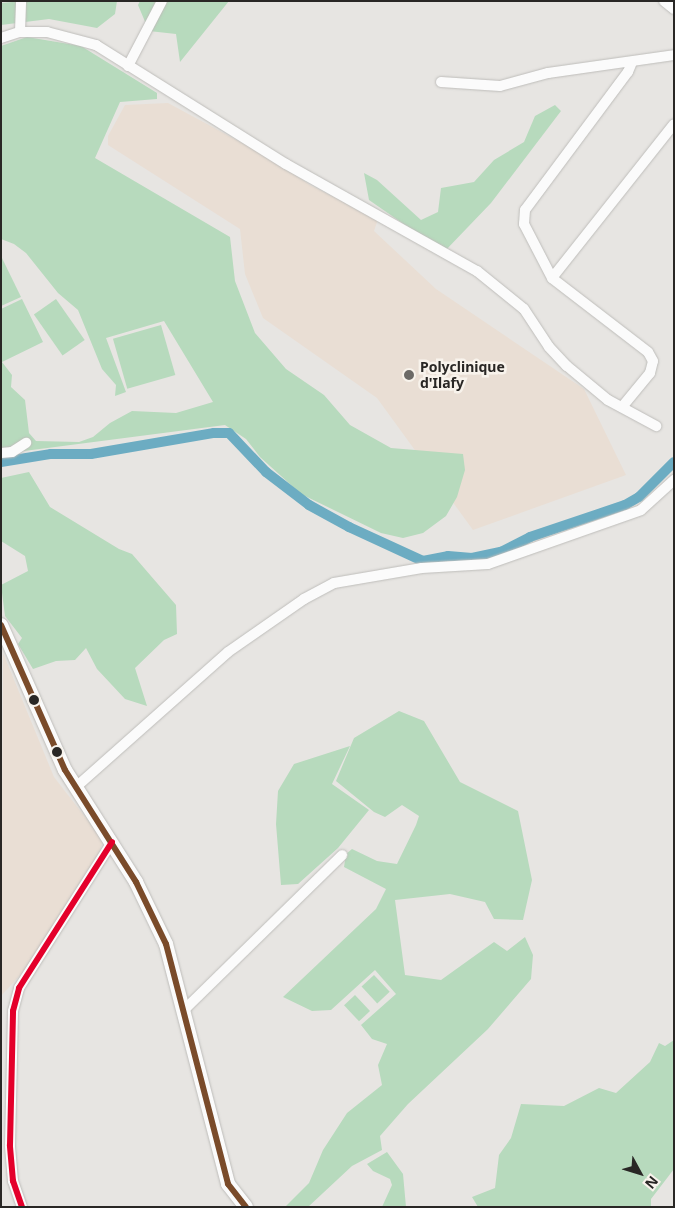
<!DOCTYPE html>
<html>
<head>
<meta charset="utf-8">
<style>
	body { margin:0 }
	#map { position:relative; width:675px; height:1208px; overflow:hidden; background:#e7e5e2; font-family:"Noto Sans",sans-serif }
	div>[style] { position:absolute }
	.industrial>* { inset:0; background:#e9ded4 }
	.green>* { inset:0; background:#b7dabd; transform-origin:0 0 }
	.canal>* { height:10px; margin:-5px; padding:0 5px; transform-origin:5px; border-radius:5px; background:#6cacc2 }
	.roads { filter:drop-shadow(0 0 1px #bebdba) drop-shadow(0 0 1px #bebdba) }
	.minor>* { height:10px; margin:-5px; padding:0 5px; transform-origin:5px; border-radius:5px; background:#fbfbfb }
	.major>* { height:14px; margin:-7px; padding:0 7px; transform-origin:7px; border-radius:7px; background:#fbfbfb }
	.bus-1>* { height:6px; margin:-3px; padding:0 3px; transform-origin:3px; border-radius:3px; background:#7a4b2a }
	.bus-2>* { height:6px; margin:-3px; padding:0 3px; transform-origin:3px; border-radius:3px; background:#e4002b }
	.dots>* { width:14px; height:14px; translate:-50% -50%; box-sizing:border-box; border:2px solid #f8f3ec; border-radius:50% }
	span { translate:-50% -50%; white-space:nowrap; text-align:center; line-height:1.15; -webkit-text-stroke:5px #f8f3ec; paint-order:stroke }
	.poi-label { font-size:14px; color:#292725; font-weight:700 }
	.left { translate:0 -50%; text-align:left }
	.frame { position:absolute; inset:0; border:2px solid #292725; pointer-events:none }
	.north { position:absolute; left:615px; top:1148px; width:50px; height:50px; -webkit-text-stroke:4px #f8f3ec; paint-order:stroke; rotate:129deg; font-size:14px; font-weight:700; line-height:20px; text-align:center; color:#292725 }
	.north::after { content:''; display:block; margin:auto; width:18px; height:22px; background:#292725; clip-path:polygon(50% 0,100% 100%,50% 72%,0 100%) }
</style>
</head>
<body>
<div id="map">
	<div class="industrial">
		<div style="clip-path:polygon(168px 103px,272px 159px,310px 185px,378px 219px,374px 231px,436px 289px,584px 389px,626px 475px,473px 530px,377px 398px,263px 318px,245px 274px,240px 229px,108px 145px,108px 136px,125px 105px)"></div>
		<div style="clip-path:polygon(3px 653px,54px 777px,103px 840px,99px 854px,32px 962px,1px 996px)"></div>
	</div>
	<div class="green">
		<div style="clip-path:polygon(22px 1px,117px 1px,115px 14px,97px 28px,49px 19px,1px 25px,1px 3px)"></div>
		<div style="clip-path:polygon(140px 1px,229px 1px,180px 62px,176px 34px,149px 31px,138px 5px)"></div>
		<div style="clip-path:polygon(27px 37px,81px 46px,157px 93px,157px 99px,120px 102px,95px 158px,230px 237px,235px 281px,255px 333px,286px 369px,324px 395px,350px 425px,391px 448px,463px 454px,465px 470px,457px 497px,446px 516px,423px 533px,403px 538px,381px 533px,301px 494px,260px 457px,246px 439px,225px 425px,1px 454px,1px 309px,22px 299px,43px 342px,2px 362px,12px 375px,11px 387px,25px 400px,29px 433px,36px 441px,79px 442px,93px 437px,110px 423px,132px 411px,176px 413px,213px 402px,164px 321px,106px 338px,126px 392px,115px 396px,116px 385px,102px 369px,78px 310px,58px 293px,26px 253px,14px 244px,1px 239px,1px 46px)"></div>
		<div style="clip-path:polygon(555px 105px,561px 111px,491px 203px,444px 252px,369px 200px,364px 173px,377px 180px,421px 220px,438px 212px,441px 188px,474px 182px,494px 160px,524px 142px,535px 116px)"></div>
		<div style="clip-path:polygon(1px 256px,21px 297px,1px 306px)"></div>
		<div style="left:56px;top:299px;width:50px;height:27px;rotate:55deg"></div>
		<div style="left:161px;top:325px;width:52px;height:50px;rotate:74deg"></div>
		<div style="clip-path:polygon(29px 472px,50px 507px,119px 549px,132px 554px,176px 605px,177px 634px,164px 640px,135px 668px,147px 706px,125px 699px,97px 669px,86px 648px,75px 660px,56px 661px,33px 669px,18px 644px,22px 638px,5px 616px,1px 585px,28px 571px,25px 556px,1px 541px,1px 478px)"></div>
		<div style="clip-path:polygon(399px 711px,424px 721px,460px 782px,518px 811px,532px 880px,523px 920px,494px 919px,485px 902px,450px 894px,395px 900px,405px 975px,441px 980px,494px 942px,507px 951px,525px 937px,533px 955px,531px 979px,488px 1029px,408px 1104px,380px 1136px,382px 1150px,352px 1166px,308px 1207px,285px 1207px,309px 1183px,323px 1150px,347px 1113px,382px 1085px,378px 1065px,387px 1044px,372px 1039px,361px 1025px,396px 994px,375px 970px,331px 1010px,312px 1011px,283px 997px,376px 909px,386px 889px,344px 867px,346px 854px,352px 849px,377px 861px,397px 864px,416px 825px,419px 816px,402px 805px,385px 817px,374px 812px,336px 781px,354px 738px)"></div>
		<div style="clip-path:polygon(350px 746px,332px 784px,369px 810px,338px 848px,298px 884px,281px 885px,276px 824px,278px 791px,294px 764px)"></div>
		<div style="left:374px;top:975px;width:23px;height:17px;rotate:47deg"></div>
		<div style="left:355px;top:995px;width:22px;height:15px;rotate:47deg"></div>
		<div style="clip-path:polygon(674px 1040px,674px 1169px,651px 1199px,651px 1207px,478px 1207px,472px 1197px,495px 1188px,499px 1155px,511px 1138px,521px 1104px,564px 1106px,599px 1088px,616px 1093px,650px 1062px,659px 1043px,665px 1046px)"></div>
		<div style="clip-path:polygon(387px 1152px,403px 1174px,406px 1207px,382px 1207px,392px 1185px,390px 1179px,373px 1171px,367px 1164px)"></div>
	</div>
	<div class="canal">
		<div style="left:1px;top:462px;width:51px;rotate:-9.1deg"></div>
		<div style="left:51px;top:454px;width:40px"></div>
		<div style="left:91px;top:454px;width:125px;rotate:-9.7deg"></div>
		<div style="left:214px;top:433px;width:15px"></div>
		<div style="left:229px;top:433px;width:54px;rotate:46.5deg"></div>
		<div style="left:266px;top:472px;width:54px;rotate:37.5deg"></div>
		<div style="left:309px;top:505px;width:46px;rotate:28.8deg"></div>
		<div style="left:349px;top:527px;width:81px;rotate:24.7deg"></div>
		<div style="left:423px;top:561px;width:25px;rotate:-11deg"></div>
		<div style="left:448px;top:556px;width:24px;rotate:5deg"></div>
		<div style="left:472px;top:558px;width:30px;rotate:-12deg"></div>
		<div style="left:501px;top:552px;width:33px;rotate:-27deg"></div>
		<div style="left:530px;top:537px;width:100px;rotate:-18.6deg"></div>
		<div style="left:625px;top:505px;width:16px;rotate:-30deg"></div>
		<div style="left:639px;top:497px;width:49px;rotate:-45deg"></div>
	</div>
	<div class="roads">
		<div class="minor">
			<div style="left:664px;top:1px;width:13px;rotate:39deg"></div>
			<div style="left:20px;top:32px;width:31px;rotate:-88deg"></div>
			<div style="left:1px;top:38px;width:20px;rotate:-18deg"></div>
			<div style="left:20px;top:32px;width:27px"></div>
			<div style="left:47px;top:32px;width:51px;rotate:14.9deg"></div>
			<div style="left:96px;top:45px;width:224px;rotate:32.1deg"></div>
			<div style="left:286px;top:164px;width:219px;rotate:29.3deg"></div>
			<div style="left:477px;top:271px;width:60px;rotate:39deg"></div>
			<div style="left:524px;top:309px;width:45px;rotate:56.7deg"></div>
			<div style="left:549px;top:347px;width:26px;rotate:47deg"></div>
			<div style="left:567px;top:366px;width:53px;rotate:39.7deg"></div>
			<div style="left:608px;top:400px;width:55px;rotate:28.4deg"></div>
			<div style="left:128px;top:66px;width:73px;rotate:-62.4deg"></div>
			<div style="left:441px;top:82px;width:59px;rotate:3.9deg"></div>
			<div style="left:500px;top:86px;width:50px;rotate:-15.2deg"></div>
			<div style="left:548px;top:73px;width:127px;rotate:-8.1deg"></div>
			<div style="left:552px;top:278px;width:196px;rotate:-51.6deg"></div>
			<div style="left:622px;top:407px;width:44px;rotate:-50.5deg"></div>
			<div style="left:650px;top:373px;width:12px;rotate:-76deg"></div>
			<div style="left:653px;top:361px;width:10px;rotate:-119deg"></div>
			<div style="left:648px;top:352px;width:121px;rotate:-142.4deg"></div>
			<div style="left:552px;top:278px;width:61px;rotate:-117.4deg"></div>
			<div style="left:524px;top:224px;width:14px;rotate:-86deg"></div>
			<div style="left:525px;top:210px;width:172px;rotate:-53.3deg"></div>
			<div style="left:628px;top:72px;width:11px;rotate:-68deg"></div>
			<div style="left:1px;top:453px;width:11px;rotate:-5deg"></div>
			<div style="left:12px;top:452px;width:17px;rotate:-33deg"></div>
			<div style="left:76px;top:787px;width:203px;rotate:-41.6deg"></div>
			<div style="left:228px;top:652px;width:93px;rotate:-34.9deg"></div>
			<div style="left:304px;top:599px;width:34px;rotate:-28deg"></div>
			<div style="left:334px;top:583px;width:89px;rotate:-9.7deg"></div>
			<div style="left:422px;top:568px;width:66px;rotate:-3.5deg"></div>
			<div style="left:488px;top:564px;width:162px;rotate:-19.4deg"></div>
			<div style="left:641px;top:510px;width:45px;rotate:-42.3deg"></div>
			<div style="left:185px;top:1009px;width:220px;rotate:-44.4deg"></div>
			<div style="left:22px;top:1207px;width:28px;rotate:-109deg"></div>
			<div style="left:13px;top:1181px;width:36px;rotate:-95deg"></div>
			<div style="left:10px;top:1145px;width:134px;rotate:-88.7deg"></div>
			<div style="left:13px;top:1011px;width:24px;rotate:-75deg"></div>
			<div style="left:19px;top:988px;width:173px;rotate:-57.5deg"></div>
		</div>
		<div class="major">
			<div style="left:1px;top:625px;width:158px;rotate:66.2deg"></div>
			<div style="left:65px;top:770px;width:133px;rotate:57.6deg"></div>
			<div style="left:136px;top:882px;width:69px;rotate:64.2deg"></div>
			<div style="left:166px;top:944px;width:248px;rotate:75.5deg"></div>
			<div style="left:228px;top:1184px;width:29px;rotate:52deg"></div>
		</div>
	</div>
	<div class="bus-1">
		<div style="left:1px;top:625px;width:158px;rotate:66.2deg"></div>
		<div style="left:65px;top:770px;width:133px;rotate:57.6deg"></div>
		<div style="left:136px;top:882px;width:69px;rotate:64.2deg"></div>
		<div style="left:166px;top:944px;width:248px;rotate:75.5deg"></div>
		<div style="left:228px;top:1184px;width:29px;rotate:52deg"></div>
	</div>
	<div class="bus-2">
		<div style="left:22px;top:1207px;width:28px;rotate:-109deg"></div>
		<div style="left:13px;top:1181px;width:36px;rotate:-95deg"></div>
		<div style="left:10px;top:1145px;width:134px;rotate:-88.7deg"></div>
		<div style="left:13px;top:1011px;width:24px;rotate:-75deg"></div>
		<div style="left:19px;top:988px;width:173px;rotate:-57.5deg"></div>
	</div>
	<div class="dots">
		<div style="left:409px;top:375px;background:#6c6a67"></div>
		<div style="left:34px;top:700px;background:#292725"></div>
		<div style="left:57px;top:752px;background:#292725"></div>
	</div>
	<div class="poi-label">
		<span class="left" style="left:420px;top:375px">Polyclinique<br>d'Ilafy</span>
	</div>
	<div class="frame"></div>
	<div class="north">N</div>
</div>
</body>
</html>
